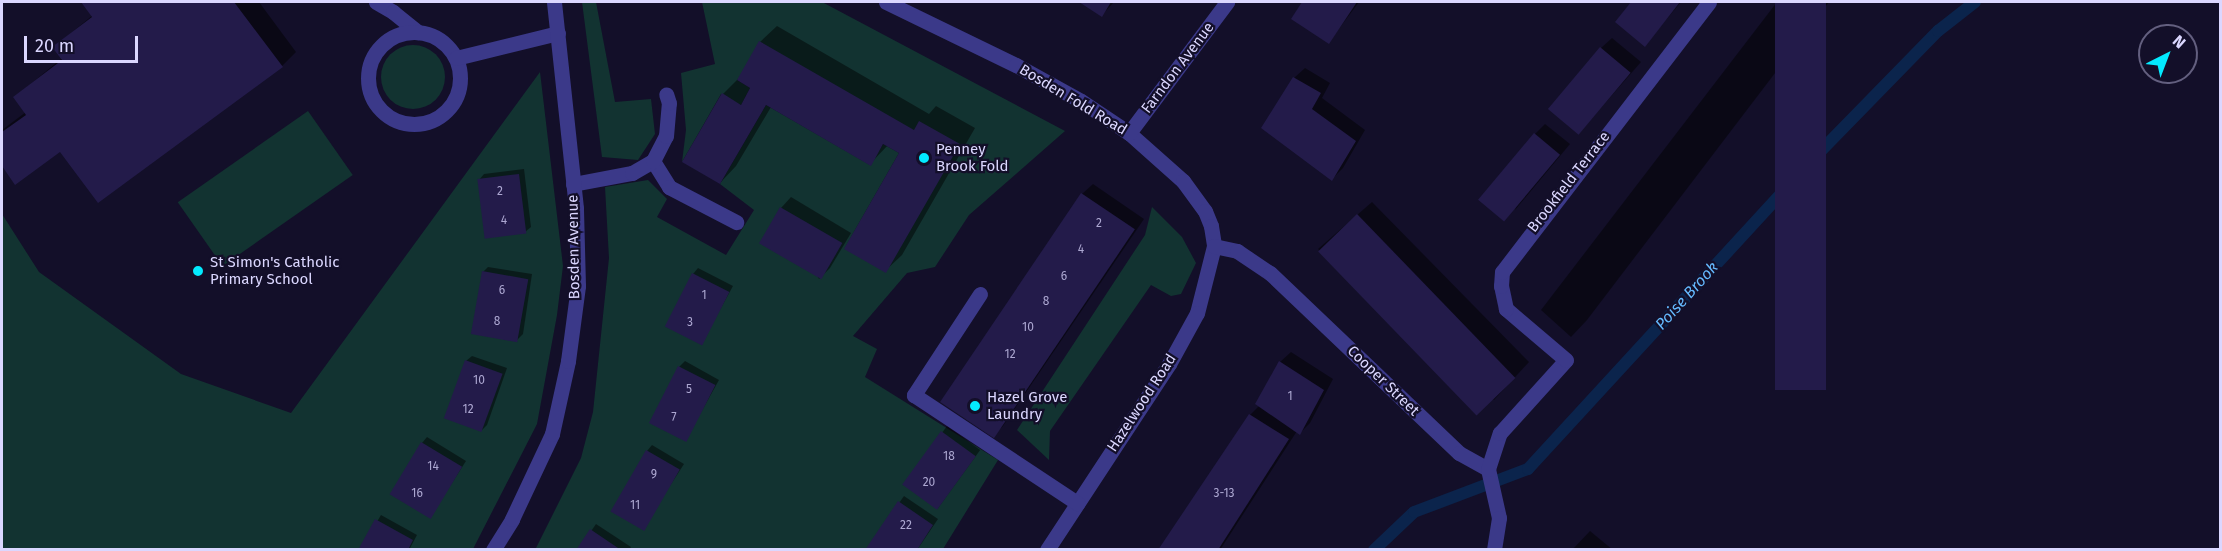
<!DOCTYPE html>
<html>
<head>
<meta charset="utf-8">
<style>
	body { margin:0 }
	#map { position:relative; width:2222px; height:551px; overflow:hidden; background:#130f29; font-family:"Fira Sans",sans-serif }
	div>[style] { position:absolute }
	.green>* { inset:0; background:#123331; transform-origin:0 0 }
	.round { border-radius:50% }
	.shadow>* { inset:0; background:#0007; transform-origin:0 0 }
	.stream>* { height:12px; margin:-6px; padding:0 6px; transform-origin:6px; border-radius:6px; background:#0b244c }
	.building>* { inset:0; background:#231b4a; transform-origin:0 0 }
	.minor>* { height:15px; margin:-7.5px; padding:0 7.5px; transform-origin:7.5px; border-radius:7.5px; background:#3b3989 }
	.minor>.ring { margin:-7.5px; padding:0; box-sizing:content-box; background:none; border:15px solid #3b3989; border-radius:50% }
	.dots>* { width:16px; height:16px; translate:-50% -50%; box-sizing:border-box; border:3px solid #130f29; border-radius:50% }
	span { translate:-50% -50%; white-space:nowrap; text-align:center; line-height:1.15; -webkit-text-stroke:4.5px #130f29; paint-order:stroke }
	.number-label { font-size:12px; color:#ada8d2 }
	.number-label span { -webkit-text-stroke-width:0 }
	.street-label { font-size:15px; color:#dbd7ff }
	.poi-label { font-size:15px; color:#dbd7ff }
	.left { translate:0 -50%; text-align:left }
	.water-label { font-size:16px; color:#65baff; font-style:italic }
	.frame { position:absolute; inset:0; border:3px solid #dbd7ff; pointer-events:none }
	.north { position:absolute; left:2138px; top:24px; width:60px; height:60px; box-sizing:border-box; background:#130f29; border:2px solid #635f7f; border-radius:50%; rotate:42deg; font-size:16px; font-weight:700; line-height:24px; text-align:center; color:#dbd7ff }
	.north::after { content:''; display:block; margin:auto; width:21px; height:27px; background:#03eaff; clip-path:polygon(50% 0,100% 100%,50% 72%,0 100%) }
	.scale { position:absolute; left:24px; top:36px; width:114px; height:27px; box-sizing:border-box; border:3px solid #dbd7ff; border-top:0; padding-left:8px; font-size:18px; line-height:21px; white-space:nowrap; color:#dbd7ff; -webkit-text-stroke:4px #130f29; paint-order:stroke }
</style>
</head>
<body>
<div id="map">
	<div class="green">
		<div style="clip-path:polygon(582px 2px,596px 2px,615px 102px,651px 99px,655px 134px,638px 160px,602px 157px)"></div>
		<div style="clip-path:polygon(702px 2px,822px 2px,1065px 131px,969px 215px,935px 267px,907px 273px,853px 336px,877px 349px,865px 377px,998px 460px,943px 549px,535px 550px,581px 458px,593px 412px,609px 258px,605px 187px,648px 180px,667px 199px,657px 217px,726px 255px,754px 210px,720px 184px,766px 105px,870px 165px,883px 144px,899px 153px,844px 249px,919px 121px,914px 130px,737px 80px,750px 88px,741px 105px,721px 94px,682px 162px,686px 130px,681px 73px,715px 64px)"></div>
		<div class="round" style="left:381px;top:45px;width:64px;height:64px"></div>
		<div style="clip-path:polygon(540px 72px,563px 266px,557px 315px,537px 424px,473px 549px,2px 549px,2px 214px,39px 272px,181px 374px,291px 413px)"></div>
		<div style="left:308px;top:111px;width:78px;height:159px;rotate:55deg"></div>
		<div style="clip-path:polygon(1152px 207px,1182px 237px,1196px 263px,1181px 294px,1171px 296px,1151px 285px,1050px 431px,1049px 460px,1017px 430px,1145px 235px)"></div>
	</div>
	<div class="shadow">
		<div style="clip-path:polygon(83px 2px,259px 2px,296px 52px,282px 66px,60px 150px,16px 183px,2px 164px,2px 130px,26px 112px,15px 97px,62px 58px,54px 47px,93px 15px)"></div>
		<div style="clip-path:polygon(1082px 2px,1114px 2px,1102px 15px)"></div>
		<div style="clip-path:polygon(1303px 2px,1359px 2px,1329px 42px,1293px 19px)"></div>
		<div style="clip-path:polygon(1633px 2px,1681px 2px,1645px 45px,1617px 22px)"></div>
		<div style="clip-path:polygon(1777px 2px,1829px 2px,1587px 320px,1571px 337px,1541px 310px)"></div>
		<div style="clip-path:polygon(777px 26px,929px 114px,936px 106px,975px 128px,902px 255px,885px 271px,901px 153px,888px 145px,870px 164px,771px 107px,736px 166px,720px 183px,723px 94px,739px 78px,760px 42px)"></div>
		<div style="clip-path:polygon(1612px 38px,1641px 62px,1579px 133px,1601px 48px)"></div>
		<div style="clip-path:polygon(1305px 68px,1330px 83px,1322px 98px,1365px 130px,1343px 168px,1332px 179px,1294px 78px)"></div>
		<div style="clip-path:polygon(1545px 124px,1570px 144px,1515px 210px,1535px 134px)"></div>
		<div style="clip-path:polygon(524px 169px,531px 227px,525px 232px,479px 180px,484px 174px)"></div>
		<div style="clip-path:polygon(1093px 184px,1144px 219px,1003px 426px,993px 436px,1082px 194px)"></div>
		<div style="clip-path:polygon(791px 197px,851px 233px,830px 268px,819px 279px,781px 208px)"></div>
		<div style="clip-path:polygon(1372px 202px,1529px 362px,1494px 400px,1318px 249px)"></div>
		<div style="clip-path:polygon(488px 267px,532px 274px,523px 334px,517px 340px,483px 272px)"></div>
		<div style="clip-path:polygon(698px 268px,733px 286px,701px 344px,667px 326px,693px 274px)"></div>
		<div style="clip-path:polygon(1291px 352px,1333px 379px,1310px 423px,1300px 433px,1297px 431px,1220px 550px,1160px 550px,1250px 415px,1260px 405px,1280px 362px)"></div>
		<div style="clip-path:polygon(472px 356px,507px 368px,487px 425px,482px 430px,466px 361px)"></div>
		<div style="clip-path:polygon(685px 361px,719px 380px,685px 441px,679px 367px)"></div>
		<div style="left:947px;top:426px;width:41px;height:72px;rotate:36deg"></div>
		<div style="clip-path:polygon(427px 437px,466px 461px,430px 517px,422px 443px)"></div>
		<div style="clip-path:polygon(652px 445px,684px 464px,642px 529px,647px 451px)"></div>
		<div style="clip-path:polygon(904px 496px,938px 519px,917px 550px,866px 550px)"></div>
		<div style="clip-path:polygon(381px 515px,417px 535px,409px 550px,360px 550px)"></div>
		<div style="clip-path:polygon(596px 524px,631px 547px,629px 550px,578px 550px)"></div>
		<div style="clip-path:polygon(1590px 531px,1613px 550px,1572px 550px)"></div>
	</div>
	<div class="stream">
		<div style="left:1374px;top:550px;width:55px;rotate:-43.5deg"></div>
		<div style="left:1414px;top:512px;width:122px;rotate:-20.7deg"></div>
		<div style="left:1528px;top:469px;width:415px;rotate:-47.4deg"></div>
		<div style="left:1809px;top:163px;width:185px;rotate:-45.7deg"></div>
		<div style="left:1938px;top:31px;width:47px;rotate:-38.1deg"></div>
	</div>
	<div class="building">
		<div style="clip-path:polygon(81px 2px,234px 2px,283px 67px,98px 203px,60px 152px,15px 185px,2px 166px,2px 132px,26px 115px,13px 97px,62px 60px,52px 47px,92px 17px)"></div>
		<div style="clip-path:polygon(1079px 2px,1111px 2px,1102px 17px)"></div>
		<div style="clip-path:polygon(1302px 2px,1357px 2px,1329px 44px,1291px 19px)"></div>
		<div style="clip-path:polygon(1631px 2px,1680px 2px,1645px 47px,1615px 22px)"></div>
		<div style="left:1775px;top:2px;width:51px;height:388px"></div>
		<div style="clip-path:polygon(759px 41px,914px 130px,919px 121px,960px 144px,886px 273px,844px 249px,899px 153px,883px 144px,871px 166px,766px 105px,720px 184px,682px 162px,722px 93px,741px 105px,750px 88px,737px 80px)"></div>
		<div style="left:1600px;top:47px;width:40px;height:81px;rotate:40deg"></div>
		<div style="clip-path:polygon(1293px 77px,1321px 93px,1312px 109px,1356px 141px,1332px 181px,1261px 128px)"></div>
		<div style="left:1534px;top:133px;width:34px;height:87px;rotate:40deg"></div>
		<div style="left:519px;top:174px;width:60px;height:42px;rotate:83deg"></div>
		<div style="left:1081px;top:193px;width:65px;height:252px;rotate:34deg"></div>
		<div style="left:780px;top:207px;width:72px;height:42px;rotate:30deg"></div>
		<div style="left:1357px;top:214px;width:228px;height:54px;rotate:46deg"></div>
		<div style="left:482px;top:271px;width:47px;height:64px;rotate:10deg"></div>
		<div style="left:692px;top:273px;width:42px;height:60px;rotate:27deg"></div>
		<div style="left:465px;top:360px;width:40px;height:62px;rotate:20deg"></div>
		<div style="clip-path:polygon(1279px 361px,1324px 390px,1300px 435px,1255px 404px)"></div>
		<div style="left:678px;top:366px;width:42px;height:64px;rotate:27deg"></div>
		<div style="clip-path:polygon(1249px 414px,1289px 439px,1218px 550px,1158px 550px)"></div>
		<div style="left:941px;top:431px;width:43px;height:66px;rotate:36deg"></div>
		<div style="left:421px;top:442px;width:48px;height:61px;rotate:31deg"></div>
		<div style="left:646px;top:450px;width:39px;height:71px;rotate:30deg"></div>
		<div style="clip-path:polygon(898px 501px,933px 525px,917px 550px,865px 550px)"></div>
		<div style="clip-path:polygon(375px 519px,413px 540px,408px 550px,358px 550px)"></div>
		<div style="clip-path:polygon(590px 529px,621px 550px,576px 550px)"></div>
	</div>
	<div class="minor">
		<div style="left:376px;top:2px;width:20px;rotate:30deg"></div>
		<div style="left:393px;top:12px;width:32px;rotate:39deg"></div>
		<div style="left:886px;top:2px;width:144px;rotate:25.9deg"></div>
		<div style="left:1016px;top:65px;width:74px;rotate:29deg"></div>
		<div style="left:1081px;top:101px;width:58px;rotate:33.7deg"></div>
		<div style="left:1129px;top:133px;width:72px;rotate:41.6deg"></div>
		<div style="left:1183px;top:181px;width:37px;rotate:54deg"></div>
		<div style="left:1205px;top:211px;width:16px;rotate:68deg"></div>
		<div style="left:1211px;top:226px;width:20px;rotate:81deg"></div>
		<div style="left:1214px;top:246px;width:69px;rotate:104.2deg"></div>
		<div style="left:1197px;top:313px;width:58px;rotate:118.8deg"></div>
		<div style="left:1169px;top:364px;width:222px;rotate:123.3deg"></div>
		<div class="ring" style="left:368px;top:32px;width:77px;height:77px"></div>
		<div style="left:456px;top:58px;width:105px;rotate:-13.8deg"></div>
		<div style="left:1129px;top:133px;width:164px;rotate:-53.2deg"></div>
		<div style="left:653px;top:161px;width:31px;rotate:58deg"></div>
		<div style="left:669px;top:187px;width:76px;rotate:27.6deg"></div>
		<div style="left:573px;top:184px;width:60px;rotate:-10.6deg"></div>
		<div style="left:632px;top:173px;width:24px;rotate:-30deg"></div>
		<div style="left:653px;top:161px;width:28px;rotate:-63deg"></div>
		<div style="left:666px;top:136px;width:33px;rotate:-85deg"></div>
		<div style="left:669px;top:103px;width:9px;rotate:-108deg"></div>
		<div style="left:1214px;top:246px;width:24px;rotate:12deg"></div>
		<div style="left:1237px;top:251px;width:40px;rotate:34deg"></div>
		<div style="left:1270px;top:273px;width:261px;rotate:43.6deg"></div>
		<div style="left:1459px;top:453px;width:33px;rotate:29deg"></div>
		<div style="left:1488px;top:469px;width:50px;rotate:77.3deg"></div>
		<div style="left:1499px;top:518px;width:32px;rotate:99deg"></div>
		<div style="left:980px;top:294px;width:121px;rotate:123.2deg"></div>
		<div style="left:914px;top:395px;width:196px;rotate:33.5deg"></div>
		<div style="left:1488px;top:469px;width:38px;rotate:-72deg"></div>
		<div style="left:1500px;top:433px;width:98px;rotate:-47.9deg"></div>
		<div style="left:1566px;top:360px;width:79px;rotate:-139.6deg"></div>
		<div style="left:1506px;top:309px;width:24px;rotate:-102deg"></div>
		<div style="left:1501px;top:286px;width:14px;rotate:-86deg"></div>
		<div style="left:1502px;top:272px;width:340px;rotate:-52.5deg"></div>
		<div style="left:493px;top:550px;width:36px;rotate:-58deg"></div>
		<div style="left:512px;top:519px;width:94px;rotate:-64.8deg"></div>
		<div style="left:552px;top:434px;width:75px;rotate:-77.6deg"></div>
		<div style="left:568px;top:361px;width:76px;rotate:-82.4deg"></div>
		<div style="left:578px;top:286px;width:78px;rotate:-91.5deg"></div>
		<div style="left:576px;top:208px;width:207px;rotate:-96.1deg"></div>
	</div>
	<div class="dots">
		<div style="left:924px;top:158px;background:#03eaff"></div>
		<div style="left:198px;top:271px;background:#03eaff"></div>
		<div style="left:975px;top:406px;background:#03eaff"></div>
	</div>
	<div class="number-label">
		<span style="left:500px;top:192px">2</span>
		<span style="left:504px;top:221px">4</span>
		<span style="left:1099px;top:224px">2</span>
		<span style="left:1081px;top:250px">4</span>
		<span style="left:1064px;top:277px">6</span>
		<span style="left:502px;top:291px">6</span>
		<span style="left:704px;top:296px">1</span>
		<span style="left:1046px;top:302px">8</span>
		<span style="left:497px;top:322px">8</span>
		<span style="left:690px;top:323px">3</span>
		<span style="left:1028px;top:328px">10</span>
		<span style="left:1010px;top:355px">12</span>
		<span style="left:479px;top:381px">10</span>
		<span style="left:689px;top:390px">5</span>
		<span style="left:1290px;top:397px">1</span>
		<span style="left:468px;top:410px">12</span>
		<span style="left:674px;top:418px">7</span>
		<span style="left:949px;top:457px">18</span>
		<span style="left:433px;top:467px">14</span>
		<span style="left:654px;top:475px">9</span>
		<span style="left:929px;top:483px">20</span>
		<span style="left:417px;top:494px">16</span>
		<span style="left:1224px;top:494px">3-13</span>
		<span style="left:635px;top:506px">11</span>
		<span style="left:906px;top:526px">22</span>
	</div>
	<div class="street-label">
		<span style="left:1178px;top:68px;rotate:-53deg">Farndon Avenue</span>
		<span style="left:1073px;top:100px;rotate:31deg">Bosden Fold Road</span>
		<span style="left:1569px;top:182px;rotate:-52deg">Brookfield Terrace</span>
		<span style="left:574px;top:247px;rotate:-91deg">Bosden Avenue</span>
		<span style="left:1383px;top:381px;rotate:44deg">Cooper Street</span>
		<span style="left:1142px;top:403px;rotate:-57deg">Hazelwood Road</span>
	</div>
	<div class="poi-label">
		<span class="left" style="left:936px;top:158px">Penney<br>Brook Fold</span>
		<span class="left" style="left:210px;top:271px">St Simon's Catholic<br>Primary School</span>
		<span class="left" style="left:987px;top:406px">Hazel Grove<br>Laundry</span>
	</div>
	<div class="water-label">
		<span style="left:1687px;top:296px;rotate:-48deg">Poise Brook</span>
	</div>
	<div class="frame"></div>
	<div class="north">N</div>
	<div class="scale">20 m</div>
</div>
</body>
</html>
